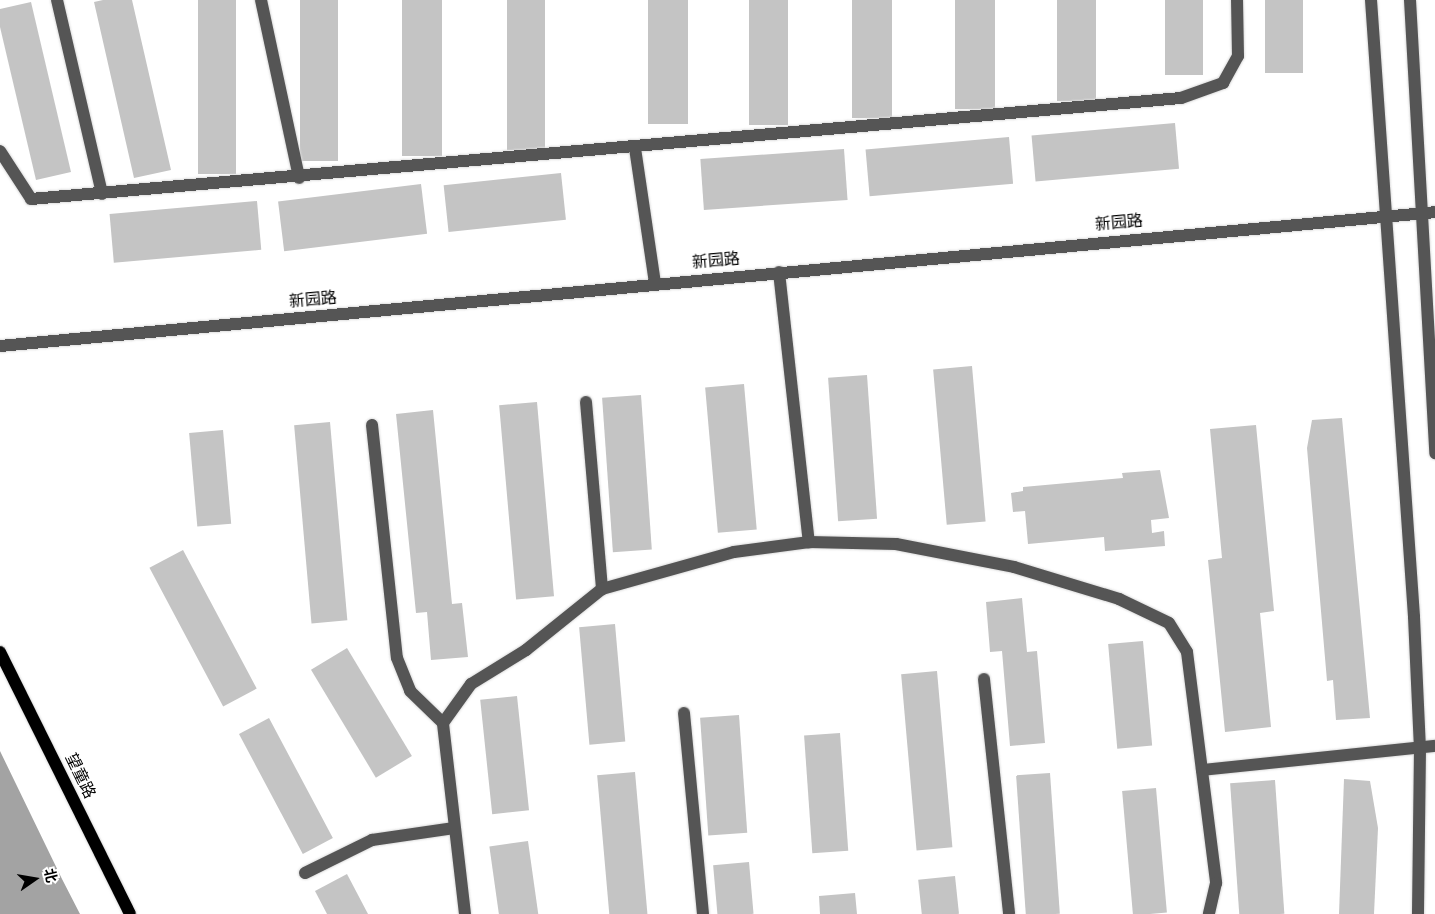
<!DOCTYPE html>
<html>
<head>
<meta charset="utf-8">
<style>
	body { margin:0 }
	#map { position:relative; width:1435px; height:914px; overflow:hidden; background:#fff; font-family:"Fira Sans","Noto Sans SC",sans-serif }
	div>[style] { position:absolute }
	.water>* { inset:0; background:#a3a3a3 }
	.building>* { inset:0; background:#c4c4c4; transform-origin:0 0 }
	.roads { filter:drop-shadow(0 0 1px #dbdbdb) drop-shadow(0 0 1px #dbdbdb) }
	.minor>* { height:12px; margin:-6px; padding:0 6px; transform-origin:6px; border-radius:6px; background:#555 }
	.major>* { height:12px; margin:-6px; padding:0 6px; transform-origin:6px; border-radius:6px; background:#000 }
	span { translate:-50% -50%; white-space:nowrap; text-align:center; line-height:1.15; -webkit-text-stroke:4.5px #fff; paint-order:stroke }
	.street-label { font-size:16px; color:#000 }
	.north { position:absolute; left:10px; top:854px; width:50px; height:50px; -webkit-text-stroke:4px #fff; paint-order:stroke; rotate:77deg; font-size:14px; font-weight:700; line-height:20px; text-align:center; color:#000 }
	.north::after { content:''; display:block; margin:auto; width:18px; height:22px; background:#000; clip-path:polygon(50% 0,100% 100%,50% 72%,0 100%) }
</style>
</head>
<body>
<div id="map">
	<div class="water">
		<div style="clip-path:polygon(0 751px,62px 879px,80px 914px,0 914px)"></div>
	</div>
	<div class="building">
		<div style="clip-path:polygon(103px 0,132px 0,171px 170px,134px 178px,94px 2px)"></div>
		<div style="left:198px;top:0;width:38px;height:174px"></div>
		<div style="left:300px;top:0;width:38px;height:161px"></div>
		<div style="left:402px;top:0;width:40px;height:156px"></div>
		<div style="left:507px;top:0;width:38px;height:150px"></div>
		<div style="left:648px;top:0;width:40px;height:124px"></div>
		<div style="left:749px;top:0;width:39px;height:125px"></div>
		<div style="left:852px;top:0;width:40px;height:118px"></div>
		<div style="left:955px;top:0;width:40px;height:109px"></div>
		<div style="left:1057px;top:0;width:39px;height:101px"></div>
		<div style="left:1165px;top:0;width:38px;height:75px"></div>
		<div style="left:1265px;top:0;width:38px;height:73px"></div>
		<div style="clip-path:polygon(31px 2px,71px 172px,36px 180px,0 27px,0 9px)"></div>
		<div style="left:1175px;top:123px;width:46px;height:144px;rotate:85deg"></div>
		<div style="left:1009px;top:137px;width:47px;height:144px;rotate:85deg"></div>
		<div style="left:844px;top:149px;width:51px;height:144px;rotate:86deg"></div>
		<div style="left:561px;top:173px;width:47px;height:118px;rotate:84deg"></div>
		<div style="left:421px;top:184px;width:50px;height:144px;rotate:83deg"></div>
		<div style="left:257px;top:201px;width:49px;height:148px;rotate:85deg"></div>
		<div style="left:972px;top:366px;width:156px;height:39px;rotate:85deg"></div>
		<div style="left:867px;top:375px;width:144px;height:39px;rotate:86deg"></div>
		<div style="left:744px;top:384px;width:146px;height:39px;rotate:85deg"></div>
		<div style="left:641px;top:395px;width:155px;height:39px;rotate:86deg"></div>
		<div style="left:537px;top:402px;width:195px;height:38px;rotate:85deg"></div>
		<div style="clip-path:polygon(433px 410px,452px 604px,462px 603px,468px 657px,431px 660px,427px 612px,416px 613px,396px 414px)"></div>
		<div style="clip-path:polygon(1342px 418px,1370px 718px,1336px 720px,1333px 680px,1327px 681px,1307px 448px,1312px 420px)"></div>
		<div style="left:330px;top:422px;width:199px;height:36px;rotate:85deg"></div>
		<div style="clip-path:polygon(1256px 425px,1274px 611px,1260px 613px,1271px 727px,1225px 732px,1208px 560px,1222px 558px,1210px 429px)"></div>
		<div style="left:223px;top:430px;width:94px;height:34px;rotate:85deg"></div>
		<div style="clip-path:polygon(1160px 470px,1169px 518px,1151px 520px,1152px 533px,1164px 531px,1165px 546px,1105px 551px,1104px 537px,1028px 544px,1025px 511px,1013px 512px,1011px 493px,1023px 491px,1023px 487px,1123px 478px,1122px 473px)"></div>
		<div style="left:183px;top:550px;width:157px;height:38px;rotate:62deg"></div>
		<div style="clip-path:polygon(1022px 598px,1027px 652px,1037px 651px,1045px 743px,1010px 746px,1002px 651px,990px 652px,986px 602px)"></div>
		<div style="left:615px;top:624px;width:118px;height:36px;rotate:85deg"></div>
		<div style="left:1143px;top:641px;width:105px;height:35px;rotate:85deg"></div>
		<div style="left:347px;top:648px;width:126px;height:42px;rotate:59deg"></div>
		<div style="left:937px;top:671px;width:177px;height:36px;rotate:85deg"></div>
		<div style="left:517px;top:696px;width:115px;height:37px;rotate:84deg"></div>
		<div style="left:739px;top:715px;width:118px;height:39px;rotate:86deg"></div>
		<div style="left:269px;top:718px;width:136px;height:34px;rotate:62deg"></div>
		<div style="left:840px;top:733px;width:118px;height:36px;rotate:86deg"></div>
		<div style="left:635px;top:772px;width:143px;height:38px;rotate:85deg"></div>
		<div style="left:1050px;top:773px;width:141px;height:34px;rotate:86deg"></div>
		<div style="clip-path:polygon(1344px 779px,1370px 781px,1378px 828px,1374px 914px,1339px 914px)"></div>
		<div style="left:1275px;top:780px;width:134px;height:45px;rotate:86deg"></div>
		<div style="left:1156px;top:788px;width:125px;height:34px;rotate:85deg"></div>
		<div style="left:528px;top:841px;width:74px;height:39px;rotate:82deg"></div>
		<div style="left:749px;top:862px;width:52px;height:36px;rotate:85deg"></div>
		<div style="clip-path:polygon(347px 874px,368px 914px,327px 914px,315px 891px)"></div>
		<div style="left:955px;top:876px;width:38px;height:37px;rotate:84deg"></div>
		<div style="clip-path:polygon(855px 893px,857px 914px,820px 914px,819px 896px)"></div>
	</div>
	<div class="roads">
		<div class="minor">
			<div style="left:57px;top:0;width:199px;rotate:76.9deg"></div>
			<div style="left:261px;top:0;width:182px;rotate:77.9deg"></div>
			<div style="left:1371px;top:0;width:618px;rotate:86.01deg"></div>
			<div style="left:1414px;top:617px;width:131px;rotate:87.4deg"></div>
			<div style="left:1420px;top:748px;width:166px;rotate:90.7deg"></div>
			<div style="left:1410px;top:0;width:454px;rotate:86.8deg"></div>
			<div style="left:635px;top:148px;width:137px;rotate:81.6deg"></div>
			<div style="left:0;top:151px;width:57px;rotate:57.1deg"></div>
			<div style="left:31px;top:199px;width:1154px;rotate:-5.02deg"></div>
			<div style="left:1181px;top:98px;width:45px;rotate:-19.7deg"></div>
			<div style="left:1223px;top:83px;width:31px;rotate:-61deg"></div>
			<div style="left:1238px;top:56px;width:56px;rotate:-91deg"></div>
			<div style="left:779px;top:272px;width:272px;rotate:83.7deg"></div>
			<div style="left:0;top:346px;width:1441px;rotate:-5.33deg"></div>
			<div style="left:586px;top:402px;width:188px;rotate:85.1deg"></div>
			<div style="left:372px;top:425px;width:234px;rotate:83.9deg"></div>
			<div style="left:397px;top:658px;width:35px;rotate:68deg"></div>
			<div style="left:410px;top:691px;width:46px;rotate:44.1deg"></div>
			<div style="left:984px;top:679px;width:236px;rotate:83.9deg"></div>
			<div style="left:684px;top:713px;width:202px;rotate:84.6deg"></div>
			<div style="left:1202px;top:770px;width:234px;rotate:-5.9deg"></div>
			<div style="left:305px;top:873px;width:75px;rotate:-26.2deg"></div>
			<div style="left:372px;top:840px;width:83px;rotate:-8.3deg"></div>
			<div style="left:465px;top:914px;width:192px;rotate:-96.6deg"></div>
			<div style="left:443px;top:723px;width:48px;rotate:-54.3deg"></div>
			<div style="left:471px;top:684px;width:65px;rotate:-31.7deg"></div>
			<div style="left:526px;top:650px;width:97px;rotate:-38.8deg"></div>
			<div style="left:602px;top:589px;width:137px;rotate:-15.7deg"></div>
			<div style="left:734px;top:552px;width:76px;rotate:-7.6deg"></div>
			<div style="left:809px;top:542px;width:87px;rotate:1.3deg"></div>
			<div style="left:896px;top:544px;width:120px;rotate:11deg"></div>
			<div style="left:1014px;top:567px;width:110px;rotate:16.9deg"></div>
			<div style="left:1119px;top:599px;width:55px;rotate:25.6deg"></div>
			<div style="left:1169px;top:623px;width:34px;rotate:58deg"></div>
			<div style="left:1187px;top:652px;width:233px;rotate:82.8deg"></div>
			<div style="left:1216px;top:883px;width:32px;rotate:103deg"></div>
		</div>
		<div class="major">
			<div style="left:0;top:652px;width:292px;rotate:63.6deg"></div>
		</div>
	</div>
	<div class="street-label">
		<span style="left:1119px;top:223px;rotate:-5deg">新园路</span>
		<span style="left:716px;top:261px;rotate:-5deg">新园路</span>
		<span style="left:313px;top:300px;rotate:-5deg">新园路</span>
		<span style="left:80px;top:776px;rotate:64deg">望童路</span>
	</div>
	<div class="north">北</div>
</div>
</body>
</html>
